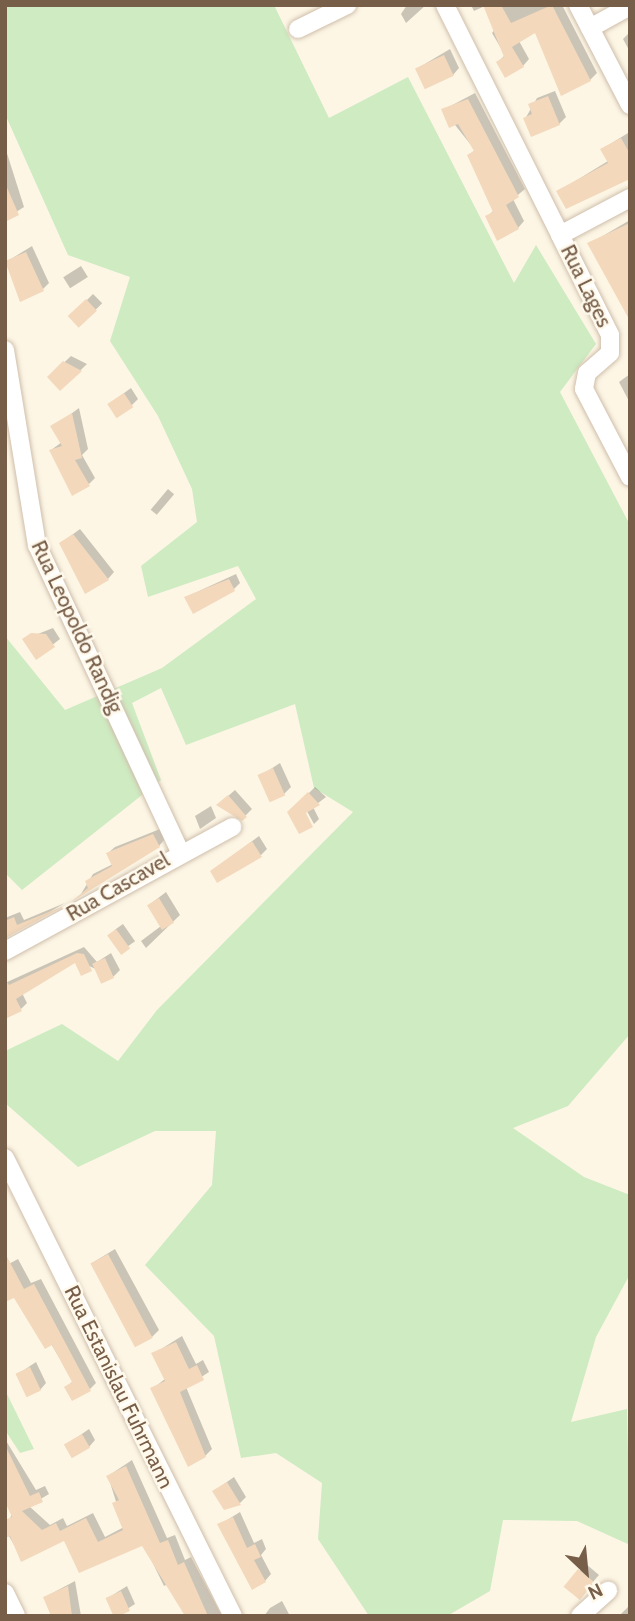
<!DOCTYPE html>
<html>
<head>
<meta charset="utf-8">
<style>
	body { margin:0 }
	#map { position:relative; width:635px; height:1621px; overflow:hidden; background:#fdf6e5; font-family:Cabin,sans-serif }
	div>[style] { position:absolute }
	.green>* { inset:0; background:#ceebc2 }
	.shadow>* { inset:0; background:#0003; transform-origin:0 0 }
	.building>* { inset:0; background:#f3d8bb; transform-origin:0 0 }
	.roads { filter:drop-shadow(0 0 2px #cfbeab) drop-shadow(0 0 2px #cfbeab) }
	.street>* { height:18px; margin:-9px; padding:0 9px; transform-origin:9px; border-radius:9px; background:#fff }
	span { translate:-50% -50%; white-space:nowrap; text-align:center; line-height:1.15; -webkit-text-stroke:5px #fff9ec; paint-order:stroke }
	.street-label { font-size:21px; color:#775e49 }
	.frame { position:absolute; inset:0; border:7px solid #775e49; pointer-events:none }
	.north { position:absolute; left:551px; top:1537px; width:70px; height:70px; -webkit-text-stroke:5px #fff9ec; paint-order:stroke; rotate:154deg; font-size:19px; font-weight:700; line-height:28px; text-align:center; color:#775e49 }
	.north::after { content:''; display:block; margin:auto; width:24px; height:32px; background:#775e49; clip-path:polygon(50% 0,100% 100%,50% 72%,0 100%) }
</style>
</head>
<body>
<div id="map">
	<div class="green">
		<div style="clip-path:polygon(5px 5px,274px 5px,329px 118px,408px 77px,514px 283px,536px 245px,596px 344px,560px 392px,630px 525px,630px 1034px,568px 1106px,513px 1128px,584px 1177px,630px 1195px,630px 1274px,596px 1337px,571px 1422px,627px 1409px,630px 1545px,577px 1521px,503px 1520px,490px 1591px,447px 1616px,369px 1616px,318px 1539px,322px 1483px,276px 1453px,241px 1458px,214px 1336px,145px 1265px,212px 1185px,216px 1131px,155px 1131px,78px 1167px,5px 1103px,5px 1051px,62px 1024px,118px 1061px,157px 1010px,353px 812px,314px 788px,295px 704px,186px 745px,161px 688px,132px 703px,161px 780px,22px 890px,5px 873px,5px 636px,65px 710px,162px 668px,256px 599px,238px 566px,148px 597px,141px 566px,197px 522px,192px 489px,158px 416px,110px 341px,130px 277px,68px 255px,5px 114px)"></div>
		<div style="clip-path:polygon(5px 1390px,34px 1449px,20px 1453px,5px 1430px)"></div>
	</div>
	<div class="shadow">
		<div style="clip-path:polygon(426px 5px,406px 23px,401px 14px,407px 5px)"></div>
		<div style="clip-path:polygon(471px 5px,562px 5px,597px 73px,590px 80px,536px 31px,519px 41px,529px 59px,523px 66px,498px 62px,505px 55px,492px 33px,496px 28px,485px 6px,474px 11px)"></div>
		<div style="clip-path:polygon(630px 32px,630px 52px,623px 39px)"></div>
		<div style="clip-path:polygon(450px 49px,459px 68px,453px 75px,418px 68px)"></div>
		<div style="clip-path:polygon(555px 91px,566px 117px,559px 124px,525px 119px,537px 98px)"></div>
		<div style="clip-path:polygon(475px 93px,525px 189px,513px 199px,524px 221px,518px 228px,487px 217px,494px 210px,469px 155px,475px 150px,443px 110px)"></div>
		<div style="clip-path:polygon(628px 133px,630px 177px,559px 191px,608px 161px,602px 149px)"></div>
		<div style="clip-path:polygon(5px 147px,24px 207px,5px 219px)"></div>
		<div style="clip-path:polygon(630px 220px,630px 319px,589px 244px)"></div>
		<div style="clip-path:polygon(32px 246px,49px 283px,43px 289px,6px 262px)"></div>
		<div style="left:81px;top:266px;width:13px;height:21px;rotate:58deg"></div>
		<div style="left:93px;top:294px;width:13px;height:32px;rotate:45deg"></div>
		<div style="clip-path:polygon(71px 356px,87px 364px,61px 389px,49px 377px)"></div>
		<div style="clip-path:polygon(630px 374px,630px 403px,619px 382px)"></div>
		<div style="clip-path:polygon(131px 388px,138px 399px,132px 405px,109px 404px)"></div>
		<div style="clip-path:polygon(79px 408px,88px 449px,82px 455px,95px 478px,89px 484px,51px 450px,62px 442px,53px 427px)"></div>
		<div style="left:168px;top:489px;width:8px;height:27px;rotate:40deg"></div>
		<div style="clip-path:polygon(80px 529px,114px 572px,108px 579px,61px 543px)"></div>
		<div style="clip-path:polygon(236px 574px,240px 583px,234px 589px,186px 597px)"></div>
		<div style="clip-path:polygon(53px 628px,60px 639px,37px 657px,25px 639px)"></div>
		<div style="clip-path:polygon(280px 763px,291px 787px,284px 794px,260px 776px)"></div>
		<div style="clip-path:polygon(315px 787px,326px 797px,313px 807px,319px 819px,314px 824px,303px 804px,290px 812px)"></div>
		<div style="clip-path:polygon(235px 790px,252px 809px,242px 819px,219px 804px)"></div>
		<div style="clip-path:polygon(211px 806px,216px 818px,200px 829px,195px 816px)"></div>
		<div style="clip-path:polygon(160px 829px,165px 839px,159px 846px,81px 894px,93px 874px,113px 864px,108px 853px,115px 847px)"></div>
		<div style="clip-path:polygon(259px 836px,267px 849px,261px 855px,212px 871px)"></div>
		<div style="clip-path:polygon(166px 892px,180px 915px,146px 948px,141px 941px,161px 926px,149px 905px)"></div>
		<div style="clip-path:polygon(65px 903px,5px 938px,5px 918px,20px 912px,24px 920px)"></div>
		<div style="left:123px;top:924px;width:21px;height:10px;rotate:55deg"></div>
		<div style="clip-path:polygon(84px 947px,97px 962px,111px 953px,120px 970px,113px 977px,76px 960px,22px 993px,27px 1003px,21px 1009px,5px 983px)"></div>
		<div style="clip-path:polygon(115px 1249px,159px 1330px,152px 1337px,92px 1263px)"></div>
		<div style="clip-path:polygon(18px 1259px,31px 1283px,41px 1279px,96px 1383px,90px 1389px,66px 1387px,73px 1381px,5px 1266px)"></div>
		<div style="clip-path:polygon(182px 1336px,196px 1364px,203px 1360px,209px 1372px,186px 1387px,212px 1449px,205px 1456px,152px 1389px,165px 1379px,153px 1354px)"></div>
		<div style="clip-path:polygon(36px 1362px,46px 1383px,40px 1390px,18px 1374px)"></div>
		<div style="clip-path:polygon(89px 1429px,95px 1440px,89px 1447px,66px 1445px)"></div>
		<div style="clip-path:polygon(5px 1439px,36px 1490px,45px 1486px,49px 1494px,29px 1506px,50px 1525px,63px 1518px,67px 1526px,93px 1513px,105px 1537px,124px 1527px,108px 1476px,132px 1460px,167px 1538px,175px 1535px,185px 1560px,191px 1557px,222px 1616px,190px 1616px,172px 1582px,164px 1586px,143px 1543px,80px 1571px,65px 1539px,22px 1559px,5px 1529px,12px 1514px,5px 1500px)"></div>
		<div style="clip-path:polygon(234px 1477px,246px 1497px,240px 1503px,214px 1491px)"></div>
		<div style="clip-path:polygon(240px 1512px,254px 1543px,262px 1539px,266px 1549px,261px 1555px,271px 1574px,265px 1581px,219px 1525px)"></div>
		<div style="clip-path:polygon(586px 1564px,599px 1575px,585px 1591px,565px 1587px)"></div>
		<div style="clip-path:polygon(75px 1581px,81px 1616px,53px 1616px,45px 1597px)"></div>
		<div style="clip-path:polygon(127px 1586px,135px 1604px,116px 1616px,108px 1598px)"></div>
		<div style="clip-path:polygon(282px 1601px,290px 1616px,264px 1616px,270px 1608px)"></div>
		<div style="clip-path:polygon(630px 1605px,630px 1616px,619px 1616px)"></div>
	</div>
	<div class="building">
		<div style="clip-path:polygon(483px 5px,501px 5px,511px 23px,552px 5px,591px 81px,561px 96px,535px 33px,512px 47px,524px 67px,505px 78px,496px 62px,504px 57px)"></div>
		<div style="left:444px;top:55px;width:23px;height:32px;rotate:65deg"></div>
		<div style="clip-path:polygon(548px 96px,560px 125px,531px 137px,523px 118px,532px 114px,528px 104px)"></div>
		<div style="clip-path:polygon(468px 99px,519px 197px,506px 205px,519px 229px,497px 241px,485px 216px,493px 212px,467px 155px,474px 151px,458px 124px,449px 128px,441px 109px)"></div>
		<div style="clip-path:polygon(621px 138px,630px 154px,630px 179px,566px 209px,556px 191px,608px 163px,600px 149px)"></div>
		<div style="clip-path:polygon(5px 183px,19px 215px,5px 222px)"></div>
		<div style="clip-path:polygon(630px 223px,630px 321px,587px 243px)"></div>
		<div style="clip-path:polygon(26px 252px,44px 291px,20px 302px,5px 261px)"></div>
		<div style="left:86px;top:299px;width:16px;height:25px;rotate:47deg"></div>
		<div style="clip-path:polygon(63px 361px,82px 371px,60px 391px,47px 377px)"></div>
		<div style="left:124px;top:393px;width:17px;height:20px;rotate:57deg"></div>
		<div style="clip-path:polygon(72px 413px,82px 458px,75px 460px,90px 486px,72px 496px,49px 450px,62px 446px,50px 426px)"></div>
		<div style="clip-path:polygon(73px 534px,109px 580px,85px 594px,59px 543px)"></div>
		<div style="clip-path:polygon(229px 579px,235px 591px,193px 614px,184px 597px)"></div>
		<div style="clip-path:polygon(31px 633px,46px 634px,55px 647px,36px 660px,22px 639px)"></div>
		<div style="left:273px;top:768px;width:30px;height:17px;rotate:66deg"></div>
		<div style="clip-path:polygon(308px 792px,320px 805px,306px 813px,313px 827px,299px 834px,287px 812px)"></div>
		<div style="clip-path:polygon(228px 795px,247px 817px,242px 821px,216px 805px)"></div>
		<div style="clip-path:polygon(153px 834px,160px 847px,71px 902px,88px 888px,85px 881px,112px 866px,106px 853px)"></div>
		<div style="clip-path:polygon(252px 841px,262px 857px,217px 883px,210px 871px)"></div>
		<div style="left:159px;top:898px;width:29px;height:14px;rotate:59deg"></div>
		<div style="clip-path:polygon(66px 905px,5px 938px,5px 921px,14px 917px,17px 925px)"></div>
		<div style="left:116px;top:929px;width:24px;height:11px;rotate:54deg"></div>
		<div style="clip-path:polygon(77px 953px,84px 954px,92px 971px,81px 976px,75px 963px,16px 999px,22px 1011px,5px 1019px,5px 979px,9px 985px)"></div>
		<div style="left:105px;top:958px;width:22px;height:14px;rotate:66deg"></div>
		<div style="clip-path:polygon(5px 1253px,24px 1289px,34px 1284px,91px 1391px,72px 1401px,64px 1387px,72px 1382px,52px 1345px,45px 1349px,14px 1298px,5px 1302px)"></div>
		<div style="left:108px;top:1254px;width:95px;height:20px;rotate:62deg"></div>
		<div style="clip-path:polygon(176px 1342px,189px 1369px,197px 1365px,204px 1380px,180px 1392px,206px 1457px,188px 1467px,150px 1388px,165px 1381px,151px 1353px)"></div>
		<div style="left:30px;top:1367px;width:26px;height:16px;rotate:65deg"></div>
		<div style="left:82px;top:1434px;width:16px;height:21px;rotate:60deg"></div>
		<div style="clip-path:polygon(5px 1445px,30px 1496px,39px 1492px,43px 1502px,22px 1511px,42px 1530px,56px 1523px,60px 1531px,86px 1518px,98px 1542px,123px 1530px,112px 1503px,119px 1500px,106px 1476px,126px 1466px,160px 1543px,168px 1540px,178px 1565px,184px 1562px,208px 1616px,185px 1616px,142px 1546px,79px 1573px,64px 1541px,21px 1562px,10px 1536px,5px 1538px,5px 1520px,12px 1517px,5px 1502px)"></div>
		<div style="clip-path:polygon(227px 1482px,241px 1505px,224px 1510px,212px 1491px)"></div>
		<div style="clip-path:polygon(233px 1517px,247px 1548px,255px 1544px,261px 1557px,254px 1560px,266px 1582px,252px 1590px,217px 1524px)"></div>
		<div style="left:578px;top:1569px;width:21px;height:23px;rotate:39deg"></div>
		<div style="clip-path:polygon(68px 1586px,72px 1616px,51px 1616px,43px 1597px)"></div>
		<div style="left:121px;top:1591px;width:22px;height:17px;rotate:66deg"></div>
	</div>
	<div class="roads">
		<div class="street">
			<div style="left:445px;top:5px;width:257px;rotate:63.4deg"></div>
			<div style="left:578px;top:5px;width:113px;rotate:62.5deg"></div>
			<div style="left:590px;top:28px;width:46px;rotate:-28.8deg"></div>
			<div style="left:298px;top:29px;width:55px;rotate:-26.1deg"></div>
			<div style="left:630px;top:198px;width:79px;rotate:152.1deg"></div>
			<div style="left:560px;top:235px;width:112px;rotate:63.4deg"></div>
			<div style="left:610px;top:335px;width:18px;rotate:90deg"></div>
			<div style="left:610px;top:353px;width:30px;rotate:139deg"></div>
			<div style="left:587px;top:373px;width:16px;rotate:101deg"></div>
			<div style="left:584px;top:389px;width:99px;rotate:62.4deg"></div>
			<div style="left:5px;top:350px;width:198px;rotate:80.7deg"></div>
			<div style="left:37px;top:545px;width:339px;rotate:65deg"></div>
			<div style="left:5px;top:951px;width:259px;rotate:-28.6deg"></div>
			<div style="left:5px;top:1158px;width:512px;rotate:63.54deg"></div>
			<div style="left:5px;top:1593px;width:25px;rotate:64deg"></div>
			<div style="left:580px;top:1616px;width:38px;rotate:-42deg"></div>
		</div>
	</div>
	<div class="street-label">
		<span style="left:586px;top:286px;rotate:64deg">Rua Lages</span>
		<span style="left:77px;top:627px;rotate:65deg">Rua Leopoldo Randig</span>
		<span style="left:118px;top:887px;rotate:-30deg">Rua Cascavel</span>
		<span style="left:119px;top:1387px;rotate:64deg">Rua Estanislau Fuhrmann</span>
	</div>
	<div class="frame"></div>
	<div class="north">N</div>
</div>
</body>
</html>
